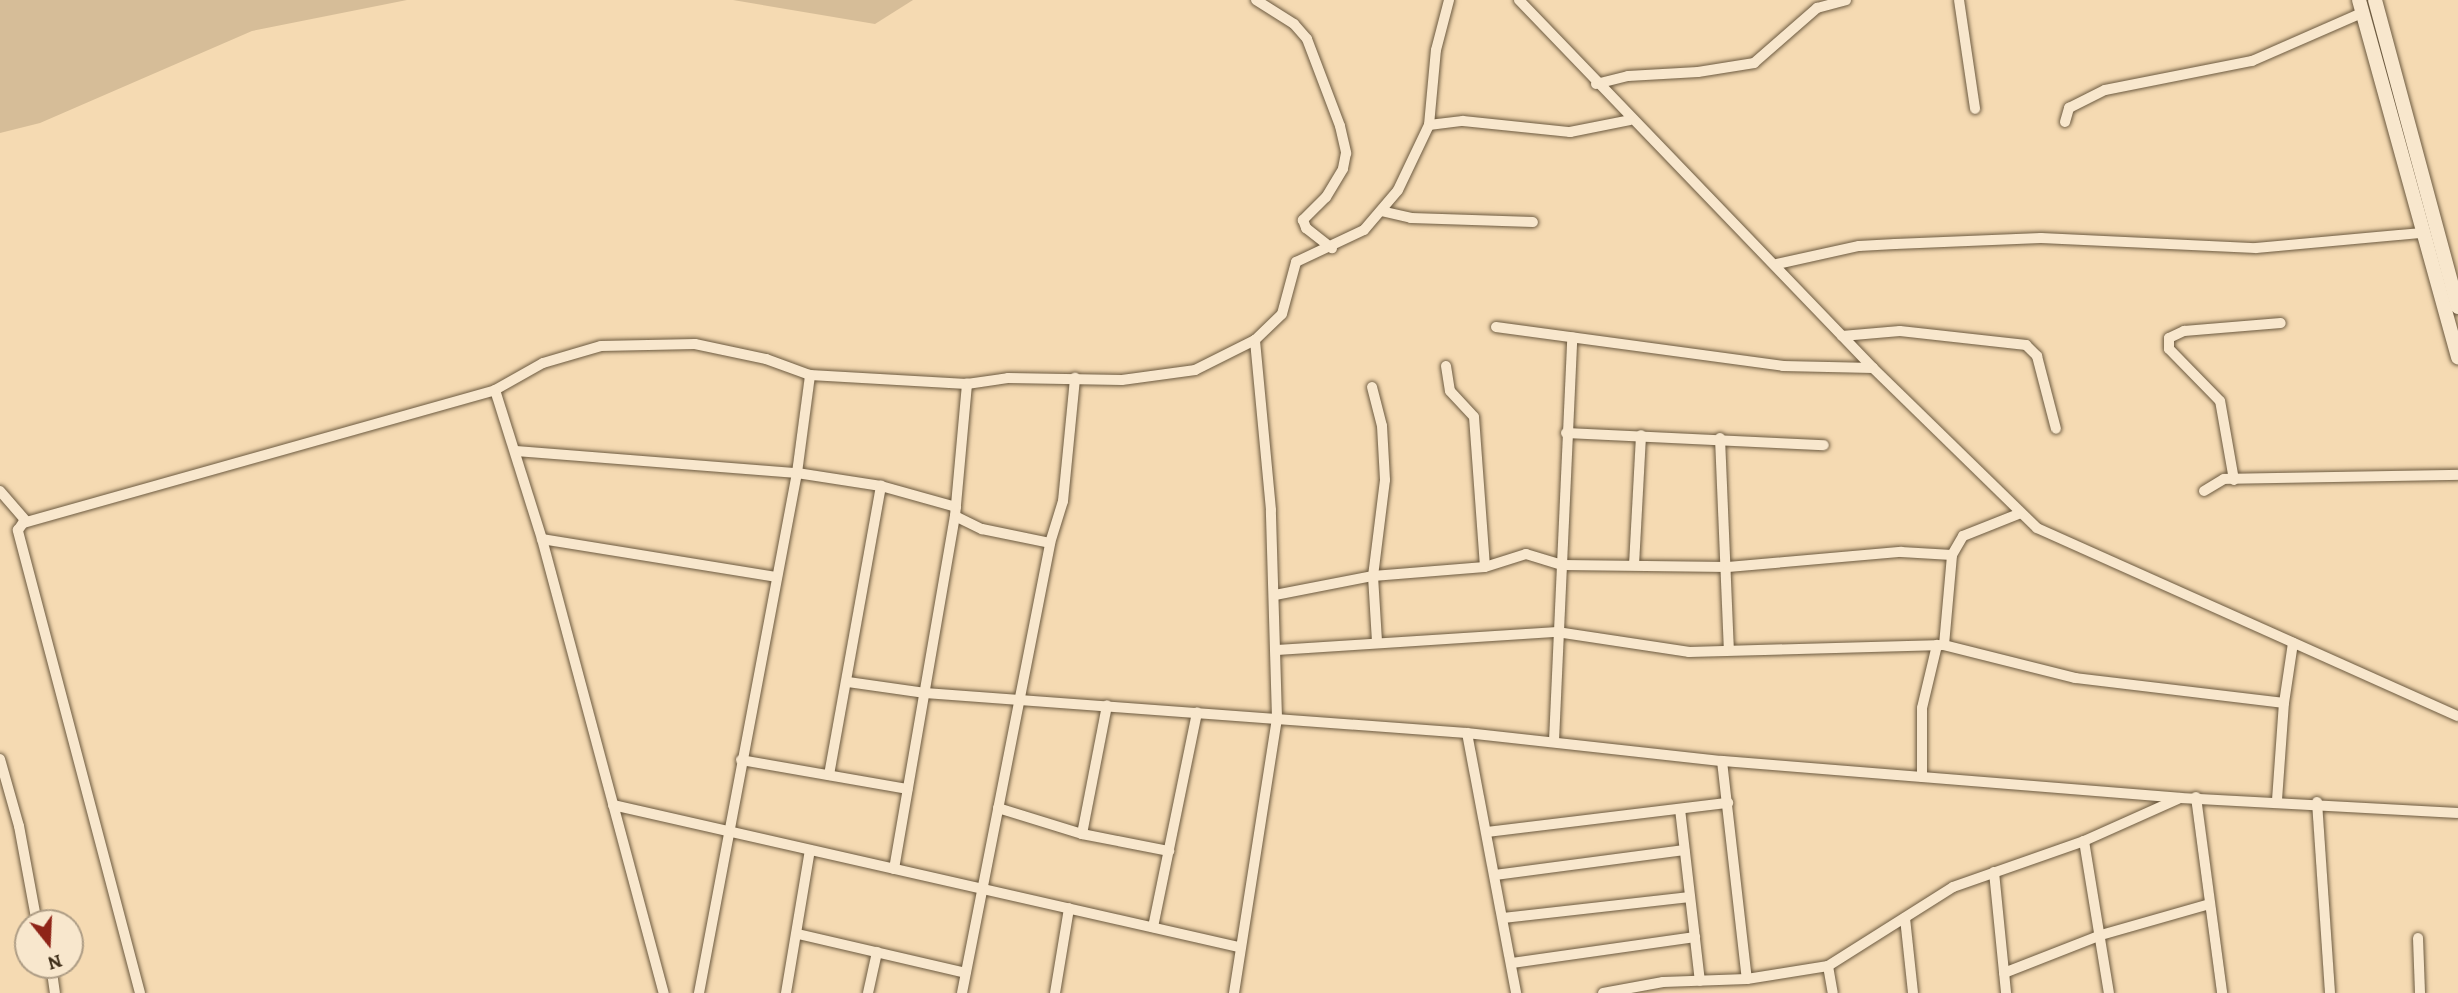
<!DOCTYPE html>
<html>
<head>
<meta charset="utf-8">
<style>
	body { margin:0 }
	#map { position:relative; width:2458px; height:993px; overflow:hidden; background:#f5dab2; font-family:Alegreya,serif }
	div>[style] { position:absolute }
	.green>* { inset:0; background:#d6bd98 }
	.roads { filter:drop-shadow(0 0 2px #6c5a40) drop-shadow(0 0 2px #6c5a40) }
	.minor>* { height:10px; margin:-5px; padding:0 5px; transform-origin:5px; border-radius:5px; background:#f8e7cd }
	.secondary>* { height:14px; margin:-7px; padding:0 7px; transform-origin:7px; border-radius:7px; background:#f8e7cd }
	span { translate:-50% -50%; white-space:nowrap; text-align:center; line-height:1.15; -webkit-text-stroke:7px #f8e7cd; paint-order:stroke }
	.north { position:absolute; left:14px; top:909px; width:70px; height:70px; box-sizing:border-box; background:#f8e7cd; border:2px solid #ae9d85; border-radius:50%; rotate:162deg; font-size:19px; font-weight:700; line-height:28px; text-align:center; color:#3f2f1a }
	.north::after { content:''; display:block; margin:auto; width:24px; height:32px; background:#8f2418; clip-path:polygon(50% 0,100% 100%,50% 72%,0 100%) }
</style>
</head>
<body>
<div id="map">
	<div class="green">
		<div style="clip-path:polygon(0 0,407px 0,252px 31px,40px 123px,0 133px)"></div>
		<div style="clip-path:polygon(733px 0,913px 0,875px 24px)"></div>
	</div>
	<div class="roads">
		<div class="minor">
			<div style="left:1256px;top:0;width:45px;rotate:32.3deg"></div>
			<div style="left:1294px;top:24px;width:20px;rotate:49deg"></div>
			<div style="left:1307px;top:39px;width:93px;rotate:69.2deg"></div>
			<div style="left:1340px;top:126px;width:28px;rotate:77deg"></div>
			<div style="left:1346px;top:153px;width:16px;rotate:101deg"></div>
			<div style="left:1343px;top:169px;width:33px;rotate:121deg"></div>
			<div style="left:1326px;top:197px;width:33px;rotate:135deg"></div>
			<div style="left:1303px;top:220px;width:9px;rotate:69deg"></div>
			<div style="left:1306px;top:228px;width:33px;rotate:38deg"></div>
			<div style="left:1519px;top:0;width:511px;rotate:46.11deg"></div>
			<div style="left:1873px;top:368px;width:229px;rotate:44.3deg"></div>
			<div style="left:2037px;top:528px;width:461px;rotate:24.1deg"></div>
			<div style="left:1959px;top:0;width:110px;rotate:81.6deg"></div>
			<div style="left:1596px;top:84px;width:33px;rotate:-14deg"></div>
			<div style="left:1628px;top:76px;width:70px;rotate:-3.3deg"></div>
			<div style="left:1698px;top:72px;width:57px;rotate:-9.1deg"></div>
			<div style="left:1754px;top:63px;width:84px;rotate:-41.1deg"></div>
			<div style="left:1817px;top:8px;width:30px;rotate:-15deg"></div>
			<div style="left:2065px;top:122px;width:15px;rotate:-74deg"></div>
			<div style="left:2069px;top:108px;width:40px;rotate:-26.6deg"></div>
			<div style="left:2105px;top:90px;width:150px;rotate:-11.2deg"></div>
			<div style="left:2252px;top:61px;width:120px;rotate:-23.6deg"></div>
			<div style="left:1429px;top:125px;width:34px;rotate:-7deg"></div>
			<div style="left:1463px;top:121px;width:108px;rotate:5.9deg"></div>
			<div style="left:1570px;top:132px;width:61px;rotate:-11.3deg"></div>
			<div style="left:1381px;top:211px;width:31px;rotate:13deg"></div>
			<div style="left:1411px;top:218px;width:122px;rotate:1.9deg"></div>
			<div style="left:1777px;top:264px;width:84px;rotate:-12.4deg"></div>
			<div style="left:1859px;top:246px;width:36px;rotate:-3deg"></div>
			<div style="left:1895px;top:244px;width:146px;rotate:-2.4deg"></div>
			<div style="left:2041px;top:238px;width:215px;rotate:2.7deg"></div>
			<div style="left:2256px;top:248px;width:167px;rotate:-5.2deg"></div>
			<div style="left:1496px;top:327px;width:290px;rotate:7.7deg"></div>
			<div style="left:1783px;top:366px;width:90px;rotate:1.3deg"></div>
			<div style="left:1842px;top:336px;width:58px;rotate:-4.9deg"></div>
			<div style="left:1900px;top:331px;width:127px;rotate:6.3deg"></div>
			<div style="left:2026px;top:345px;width:16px;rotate:45deg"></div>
			<div style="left:2037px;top:356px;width:75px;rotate:75.4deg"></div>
			<div style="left:1446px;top:366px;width:25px;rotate:81deg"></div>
			<div style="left:1450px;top:391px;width:35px;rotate:47deg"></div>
			<div style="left:1474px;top:417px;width:150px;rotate:85.8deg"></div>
			<div style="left:1372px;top:387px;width:40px;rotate:75.6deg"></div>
			<div style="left:1382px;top:426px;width:54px;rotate:86.8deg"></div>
			<div style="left:1385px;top:480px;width:97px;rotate:97.1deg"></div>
			<div style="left:1373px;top:576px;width:66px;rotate:86.5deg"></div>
			<div style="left:495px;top:390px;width:156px;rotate:72.5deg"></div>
			<div style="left:542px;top:539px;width:470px;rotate:75deg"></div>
			<div style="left:1566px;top:433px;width:258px;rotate:2.7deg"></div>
			<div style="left:1720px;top:438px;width:211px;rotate:87.6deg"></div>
			<div style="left:516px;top:451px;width:282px;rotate:4.5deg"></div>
			<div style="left:797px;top:473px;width:85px;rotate:8.8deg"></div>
			<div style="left:881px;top:486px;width:78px;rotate:15.6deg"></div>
			<div style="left:2234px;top:480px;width:80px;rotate:-100deg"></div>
			<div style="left:2220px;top:401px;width:73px;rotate:-134.4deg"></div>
			<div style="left:2169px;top:349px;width:11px;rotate:-90deg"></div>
			<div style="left:2169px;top:338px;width:17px;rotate:-25deg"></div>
			<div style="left:2184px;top:331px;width:97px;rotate:-4.7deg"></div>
			<div style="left:0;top:491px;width:40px;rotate:49deg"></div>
			<div style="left:2204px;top:491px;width:23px;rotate:-31deg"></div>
			<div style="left:2224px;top:479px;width:234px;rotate:-1deg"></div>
			<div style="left:955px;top:516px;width:30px;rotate:26deg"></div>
			<div style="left:982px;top:529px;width:69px;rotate:11.6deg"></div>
			<div style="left:542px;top:539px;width:238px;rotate:9.2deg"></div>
			<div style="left:1634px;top:565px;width:130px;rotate:-86.9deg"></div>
			<div style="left:1275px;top:595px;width:100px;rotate:-11deg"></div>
			<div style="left:1373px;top:576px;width:112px;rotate:-4.6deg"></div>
			<div style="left:1485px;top:567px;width:43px;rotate:-17.6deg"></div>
			<div style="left:1526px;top:554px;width:39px;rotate:17deg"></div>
			<div style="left:1563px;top:565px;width:165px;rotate:0.7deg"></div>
			<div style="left:1728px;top:567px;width:174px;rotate:-5deg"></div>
			<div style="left:1901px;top:552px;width:51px;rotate:3.4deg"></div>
			<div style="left:1944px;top:645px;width:90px;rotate:-84.9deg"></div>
			<div style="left:1952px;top:555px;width:22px;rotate:-60deg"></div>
			<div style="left:1963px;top:536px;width:62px;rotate:-21.6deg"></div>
			<div style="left:1277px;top:650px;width:281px;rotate:-3.7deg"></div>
			<div style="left:1557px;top:632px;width:134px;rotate:8.6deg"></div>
			<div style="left:1689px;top:652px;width:255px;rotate:-1.6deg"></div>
			<div style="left:1944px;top:645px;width:135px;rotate:14.1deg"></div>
			<div style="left:2075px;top:678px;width:210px;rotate:6.8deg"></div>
			<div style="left:848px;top:682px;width:78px;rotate:8.1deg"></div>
			<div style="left:925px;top:693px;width:543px;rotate:4.22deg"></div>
			<div style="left:1467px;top:733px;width:265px;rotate:79.3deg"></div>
			<div style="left:1467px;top:733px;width:257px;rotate:6.3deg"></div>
			<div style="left:1722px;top:761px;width:460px;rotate:4.6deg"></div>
			<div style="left:2181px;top:798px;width:277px;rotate:3.1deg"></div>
			<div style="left:1554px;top:741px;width:404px;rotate:-87.4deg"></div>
			<div style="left:0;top:759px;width:70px;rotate:74.2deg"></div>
			<div style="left:19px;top:826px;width:99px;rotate:79.5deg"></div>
			<div style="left:741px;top:760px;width:169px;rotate:9.9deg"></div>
			<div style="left:1722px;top:761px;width:219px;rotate:83.5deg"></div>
			<div style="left:829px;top:775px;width:294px;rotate:-79.8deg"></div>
			<div style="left:1922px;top:777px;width:69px;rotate:-90deg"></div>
			<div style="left:1922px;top:708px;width:65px;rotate:-76.6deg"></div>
			<div style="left:2196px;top:797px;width:198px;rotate:82.4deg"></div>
			<div style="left:2277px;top:800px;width:97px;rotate:-85.9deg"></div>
			<div style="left:2284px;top:703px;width:61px;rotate:-81.5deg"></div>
			<div style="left:2317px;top:802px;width:191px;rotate:86.1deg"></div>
			<div style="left:613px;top:805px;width:642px;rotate:12.78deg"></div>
			<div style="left:998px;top:808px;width:88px;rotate:17.2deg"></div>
			<div style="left:1082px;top:834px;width:89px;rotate:11.1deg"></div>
			<div style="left:1680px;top:809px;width:173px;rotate:83.4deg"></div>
			<div style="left:1487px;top:832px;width:243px;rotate:-6.9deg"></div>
			<div style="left:1082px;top:834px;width:131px;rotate:-79deg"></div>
			<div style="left:2084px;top:841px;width:154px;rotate:80.7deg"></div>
			<div style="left:894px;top:869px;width:358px;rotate:-80.2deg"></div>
			<div style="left:955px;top:516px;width:133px;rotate:-84.8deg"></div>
			<div style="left:1994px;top:872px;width:122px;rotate:84.3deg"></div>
			<div style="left:1495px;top:875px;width:191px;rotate:-7.5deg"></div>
			<div style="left:1503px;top:918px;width:188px;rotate:-6.4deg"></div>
			<div style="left:1905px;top:918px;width:75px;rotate:83.9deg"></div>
			<div style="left:1153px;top:927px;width:219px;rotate:-78.4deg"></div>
			<div style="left:798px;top:934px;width:172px;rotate:13.1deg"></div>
			<div style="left:2418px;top:938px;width:55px;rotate:87.9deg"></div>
			<div style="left:1512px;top:963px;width:185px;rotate:-8.1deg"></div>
			<div style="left:51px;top:965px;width:28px;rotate:82deg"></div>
			<div style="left:1828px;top:966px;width:27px;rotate:80deg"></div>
			<div style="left:2004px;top:973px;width:104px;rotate:-21.4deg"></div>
			<div style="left:2101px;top:935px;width:113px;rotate:-15.9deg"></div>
			<div style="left:140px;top:993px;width:479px;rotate:-104.8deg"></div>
			<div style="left:18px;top:530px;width:9px;rotate:-54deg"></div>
			<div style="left:23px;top:523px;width:490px;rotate:-15.7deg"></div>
			<div style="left:495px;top:390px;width:55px;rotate:-29.4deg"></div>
			<div style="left:543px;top:363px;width:60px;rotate:-16.3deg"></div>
			<div style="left:601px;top:346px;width:94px;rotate:-1.2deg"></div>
			<div style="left:695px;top:344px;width:73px;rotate:11.9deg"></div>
			<div style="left:766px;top:359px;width:47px;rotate:20deg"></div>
			<div style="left:810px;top:375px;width:157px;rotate:3.3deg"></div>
			<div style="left:967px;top:384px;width:41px;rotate:-8.3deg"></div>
			<div style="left:1008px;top:378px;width:114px;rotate:1deg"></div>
			<div style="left:1122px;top:380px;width:74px;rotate:-7.8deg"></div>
			<div style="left:1195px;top:370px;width:67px;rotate:-26.6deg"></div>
			<div style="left:1255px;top:340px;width:37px;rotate:-44deg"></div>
			<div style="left:1282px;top:314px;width:54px;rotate:-74.9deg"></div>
			<div style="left:1296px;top:262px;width:75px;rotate:-25.2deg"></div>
			<div style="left:1364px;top:230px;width:52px;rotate:-49.6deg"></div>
			<div style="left:1398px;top:190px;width:72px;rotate:-64.5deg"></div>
			<div style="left:1429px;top:125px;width:75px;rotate:-84.7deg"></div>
			<div style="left:1436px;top:50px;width:52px;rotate:-75.4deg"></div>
			<div style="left:699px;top:993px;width:529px;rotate:-79.33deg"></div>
			<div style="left:797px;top:473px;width:99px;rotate:-82.4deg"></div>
			<div style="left:786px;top:993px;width:145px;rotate:-80.5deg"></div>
			<div style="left:868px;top:993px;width:42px;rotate:-77.6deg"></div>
			<div style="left:962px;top:993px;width:459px;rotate:-78.9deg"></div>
			<div style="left:1050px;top:543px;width:44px;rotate:-72.8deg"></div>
			<div style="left:1063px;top:501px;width:124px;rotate:-84.4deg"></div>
			<div style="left:1055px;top:993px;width:86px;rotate:-80.6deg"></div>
			<div style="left:1234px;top:993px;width:278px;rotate:-81.1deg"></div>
			<div style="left:1277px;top:718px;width:208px;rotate:-91.7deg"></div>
			<div style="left:1271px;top:510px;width:171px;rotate:-95.4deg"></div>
			<div style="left:1603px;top:993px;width:61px;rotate:-10.4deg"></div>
			<div style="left:1663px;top:982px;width:84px;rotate:-2deg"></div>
			<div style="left:1747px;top:979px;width:82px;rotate:-9.1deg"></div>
			<div style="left:1828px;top:966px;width:148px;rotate:-32.3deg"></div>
			<div style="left:1953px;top:887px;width:139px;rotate:-19.3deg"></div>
			<div style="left:2084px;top:841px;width:103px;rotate:-24.1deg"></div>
		</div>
		<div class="secondary">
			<div style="left:2359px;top:0;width:371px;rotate:74.5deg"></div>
			<div style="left:2375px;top:0;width:318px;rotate:74.9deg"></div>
		</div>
	</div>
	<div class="north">N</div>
</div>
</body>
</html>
